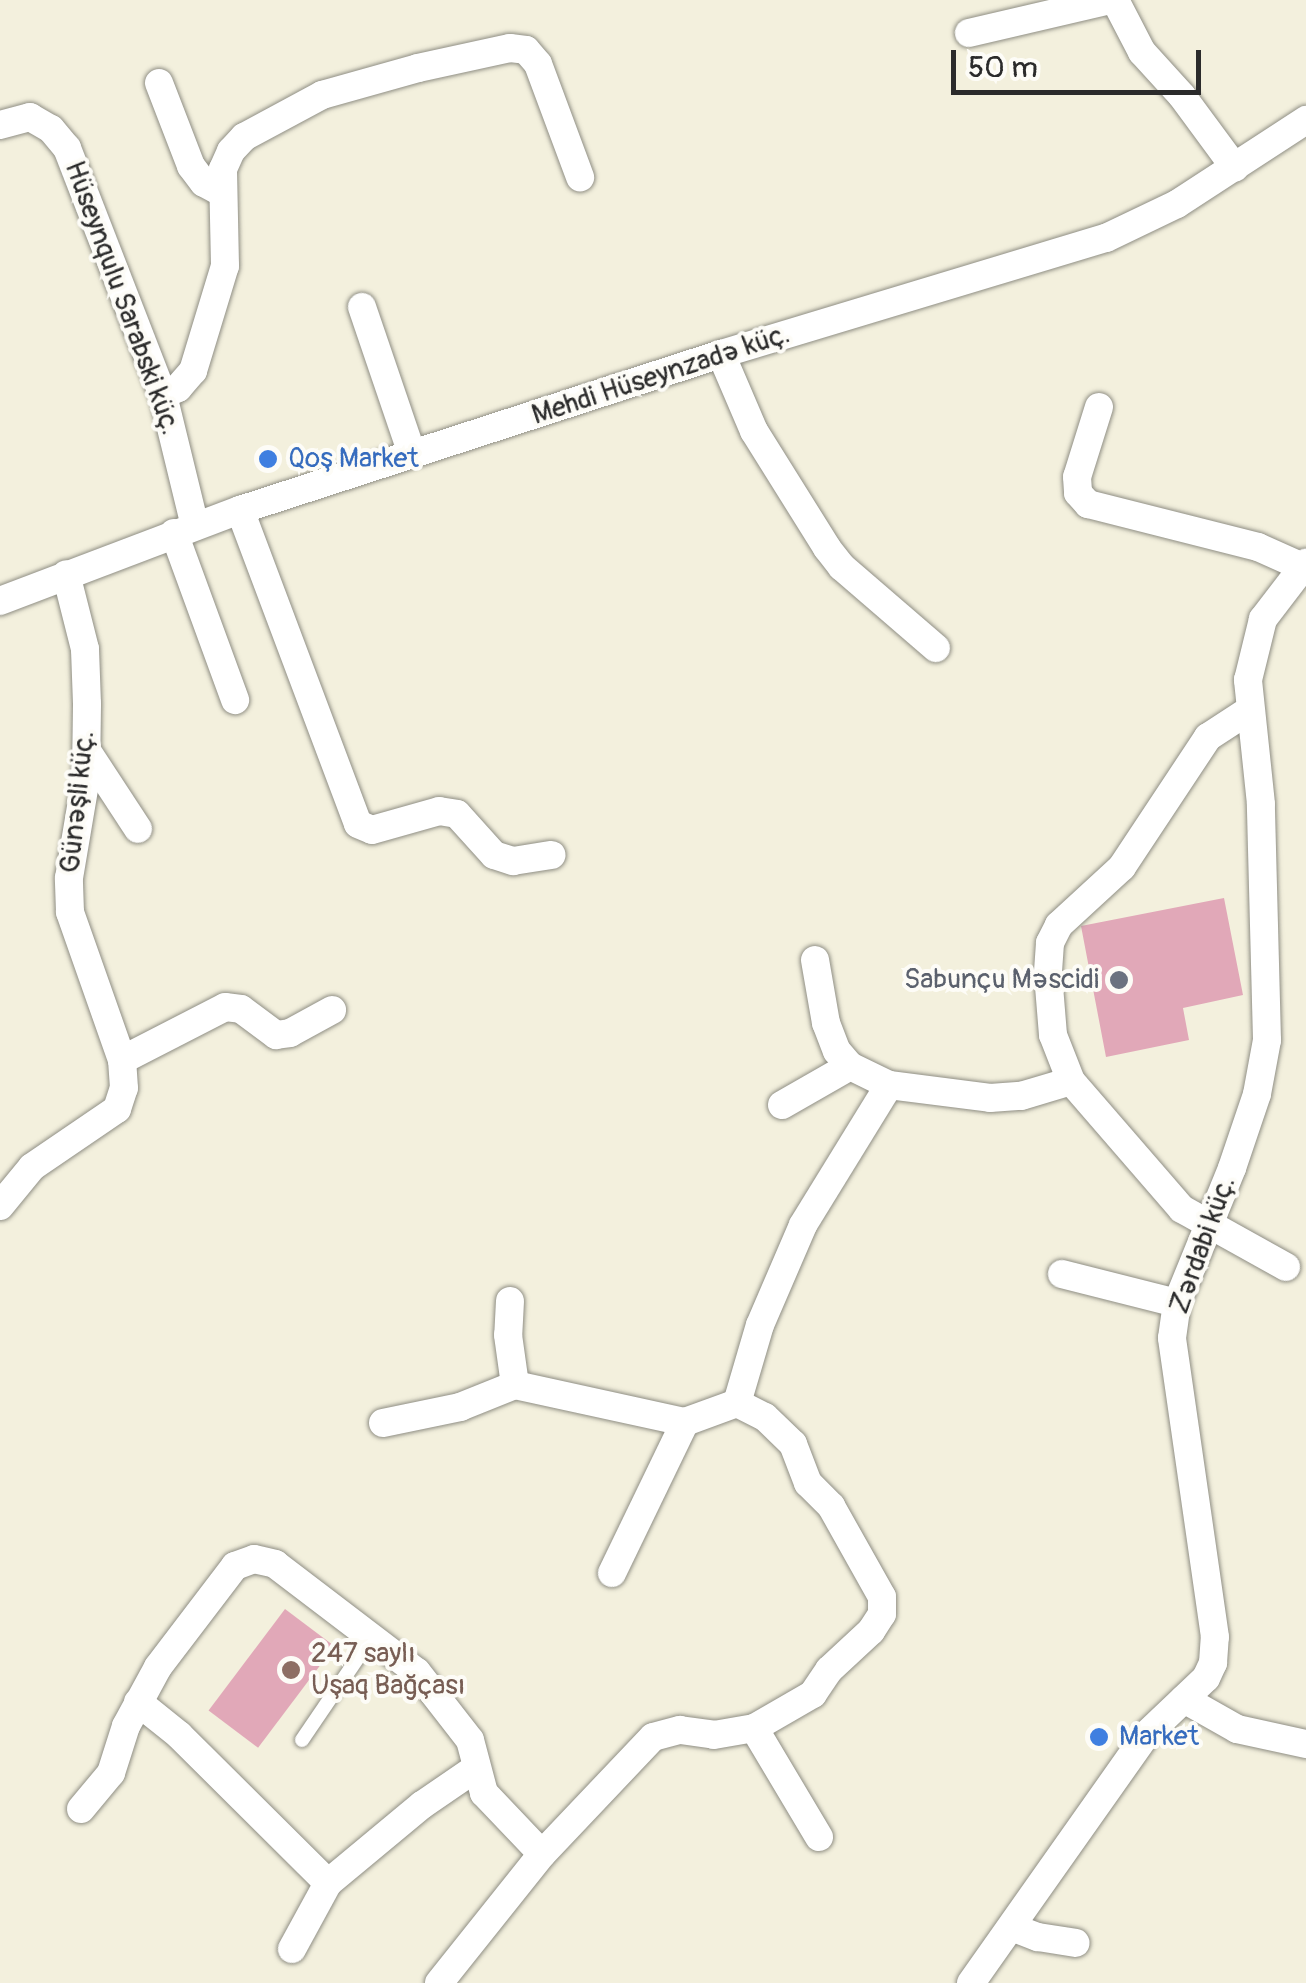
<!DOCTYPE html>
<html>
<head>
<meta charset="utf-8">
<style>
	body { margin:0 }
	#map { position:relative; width:1306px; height:1983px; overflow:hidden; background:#f3f0dd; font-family:Pangolin,sans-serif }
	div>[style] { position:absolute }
	.building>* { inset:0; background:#e1a8b8; transform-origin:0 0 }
	.roads { filter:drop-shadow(0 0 2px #8f8e84) drop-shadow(0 0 2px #8f8e84) }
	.lane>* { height:14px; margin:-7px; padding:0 7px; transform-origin:7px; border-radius:7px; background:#fff }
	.street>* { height:28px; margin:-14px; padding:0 14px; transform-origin:14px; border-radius:14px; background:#fff }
	.dots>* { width:28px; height:28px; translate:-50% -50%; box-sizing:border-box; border:5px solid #fdfcf7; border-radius:50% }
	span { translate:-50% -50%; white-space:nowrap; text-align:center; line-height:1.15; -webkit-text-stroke:8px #fdfcf7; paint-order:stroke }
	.street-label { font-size:28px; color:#2b2b2b }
	.shop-label { font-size:28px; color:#366cbe }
	.left { translate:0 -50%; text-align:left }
	.worship-label { font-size:28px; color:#5b616d }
	.right { translate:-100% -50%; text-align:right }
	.education-label { font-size:28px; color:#785e54 }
	.scale { position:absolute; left:951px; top:50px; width:250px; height:45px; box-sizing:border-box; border:5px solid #2b2b2b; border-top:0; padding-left:12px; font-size:30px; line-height:35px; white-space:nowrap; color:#2b2b2b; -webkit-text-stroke:8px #fdfcf7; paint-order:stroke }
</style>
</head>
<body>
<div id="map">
	<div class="building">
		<div style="clip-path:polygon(1224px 898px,1243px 995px,1183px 1008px,1189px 1040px,1106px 1057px,1081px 926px)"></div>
		<div style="left:285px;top:1609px;width:62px;height:127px;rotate:37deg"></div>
	</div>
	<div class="roads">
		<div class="lane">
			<div style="left:302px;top:1740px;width:125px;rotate:-55.8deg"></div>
		</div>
		<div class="street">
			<div style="left:1115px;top:0;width:59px;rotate:62.6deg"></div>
			<div style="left:1142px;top:52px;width:59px;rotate:47.7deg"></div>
			<div style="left:1182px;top:96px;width:89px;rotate:53.6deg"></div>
			<div style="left:969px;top:33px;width:146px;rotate:-13.1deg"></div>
			<div style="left:159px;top:83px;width:89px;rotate:68.9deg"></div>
			<div style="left:191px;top:166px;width:21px;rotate:53deg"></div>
			<div style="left:204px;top:183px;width:21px;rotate:28deg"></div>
			<div style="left:0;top:125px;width:31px;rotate:-15deg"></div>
			<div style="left:30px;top:117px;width:24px;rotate:30deg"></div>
			<div style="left:51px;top:129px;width:25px;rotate:50deg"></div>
			<div style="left:67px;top:148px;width:265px;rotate:68.8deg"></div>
			<div style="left:163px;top:395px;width:135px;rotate:76.3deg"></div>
			<div style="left:362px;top:307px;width:155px;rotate:71.2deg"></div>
			<div style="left:721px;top:354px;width:84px;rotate:66.8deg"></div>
			<div style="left:754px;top:431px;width:138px;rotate:58deg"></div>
			<div style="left:827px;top:548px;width:24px;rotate:52deg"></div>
			<div style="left:842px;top:567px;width:124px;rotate:40.8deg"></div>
			<div style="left:163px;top:395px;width:17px;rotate:-25deg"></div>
			<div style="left:178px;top:388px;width:23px;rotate:-49deg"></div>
			<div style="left:193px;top:371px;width:110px;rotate:-73.1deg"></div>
			<div style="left:225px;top:266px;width:97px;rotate:-91.2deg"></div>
			<div style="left:223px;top:169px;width:20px;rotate:-66deg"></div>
			<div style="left:231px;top:151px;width:19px;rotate:-47deg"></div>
			<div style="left:244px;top:137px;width:89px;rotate:-28.3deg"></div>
			<div style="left:322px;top:95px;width:100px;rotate:-15.7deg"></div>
			<div style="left:418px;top:68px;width:94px;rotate:-12.3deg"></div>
			<div style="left:510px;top:48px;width:16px;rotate:7deg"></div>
			<div style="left:526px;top:50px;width:18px;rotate:49deg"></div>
			<div style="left:538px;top:64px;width:121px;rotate:69.6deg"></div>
			<div style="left:1099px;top:407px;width:73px;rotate:107.4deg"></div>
			<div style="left:1077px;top:477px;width:16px;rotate:86deg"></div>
			<div style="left:1078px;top:493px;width:15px;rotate:48deg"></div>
			<div style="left:1088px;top:504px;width:175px;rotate:14.2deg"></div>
			<div style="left:1258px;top:547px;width:49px;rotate:24deg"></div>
			<div style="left:240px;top:510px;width:335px;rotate:69.4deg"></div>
			<div style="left:358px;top:824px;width:15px;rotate:23deg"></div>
			<div style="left:372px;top:830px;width:70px;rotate:-15.8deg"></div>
			<div style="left:439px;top:811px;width:18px;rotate:9deg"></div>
			<div style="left:457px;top:814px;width:55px;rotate:47.9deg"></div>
			<div style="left:494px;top:855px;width:20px;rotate:18deg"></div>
			<div style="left:513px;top:861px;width:39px;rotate:-9deg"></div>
			<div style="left:174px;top:533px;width:178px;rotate:69.9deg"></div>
			<div style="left:0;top:601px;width:257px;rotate:-20.8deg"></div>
			<div style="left:240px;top:510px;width:506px;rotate:-17.97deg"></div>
			<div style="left:721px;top:354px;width:402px;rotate:-16.8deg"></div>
			<div style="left:1106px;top:238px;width:79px;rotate:-25.6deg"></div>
			<div style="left:1177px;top:204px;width:154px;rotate:-33.1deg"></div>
			<div style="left:1248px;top:711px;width:48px;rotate:147deg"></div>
			<div style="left:1208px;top:737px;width:156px;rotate:123.5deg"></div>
			<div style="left:1122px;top:867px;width:86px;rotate:137.4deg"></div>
			<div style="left:1059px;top:925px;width:20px;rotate:117deg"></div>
			<div style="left:1050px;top:943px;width:31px;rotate:94deg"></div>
			<div style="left:1048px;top:974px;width:61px;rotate:85.3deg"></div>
			<div style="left:1053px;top:1035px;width:49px;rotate:68.6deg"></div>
			<div style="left:1071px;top:1081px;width:169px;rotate:49.1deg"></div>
			<div style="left:1182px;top:1209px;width:119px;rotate:29.1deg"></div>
			<div style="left:87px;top:751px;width:93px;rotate:56.8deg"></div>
			<div style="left:815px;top:960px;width:64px;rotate:80.1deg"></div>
			<div style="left:826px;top:1023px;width:30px;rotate:69deg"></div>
			<div style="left:837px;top:1051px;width:20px;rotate:49deg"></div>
			<div style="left:850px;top:1066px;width:43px;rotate:26deg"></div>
			<div style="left:889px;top:1085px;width:102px;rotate:7.3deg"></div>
			<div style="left:990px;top:1098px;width:31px;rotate:-4deg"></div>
			<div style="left:1021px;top:1096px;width:52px;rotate:-16.7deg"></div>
			<div style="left:122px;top:1060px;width:116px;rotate:-27.2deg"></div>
			<div style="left:225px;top:1007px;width:16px;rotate:7deg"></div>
			<div style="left:241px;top:1009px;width:44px;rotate:36.6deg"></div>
			<div style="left:276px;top:1035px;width:14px;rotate:-8deg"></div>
			<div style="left:290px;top:1033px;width:48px;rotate:-28.7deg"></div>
			<div style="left:782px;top:1105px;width:78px;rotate:-29.8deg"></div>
			<div style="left:0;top:1206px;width:50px;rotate:-50.6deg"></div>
			<div style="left:32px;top:1167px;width:103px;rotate:-34.3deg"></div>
			<div style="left:117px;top:1109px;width:22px;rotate:-72deg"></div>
			<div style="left:124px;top:1088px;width:28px;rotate:-94deg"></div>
			<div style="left:122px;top:1060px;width:157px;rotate:-109.4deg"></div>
			<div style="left:70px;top:912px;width:34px;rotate:-92deg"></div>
			<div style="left:69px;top:878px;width:102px;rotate:-80.4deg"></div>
			<div style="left:86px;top:777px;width:73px;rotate:-89.2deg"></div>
			<div style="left:87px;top:704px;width:55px;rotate:-92.1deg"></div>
			<div style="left:85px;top:649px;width:77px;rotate:-104.2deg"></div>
			<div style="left:1062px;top:1274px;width:119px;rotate:14.2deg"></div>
			<div style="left:510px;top:1301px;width:34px;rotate:93deg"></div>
			<div style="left:508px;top:1335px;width:50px;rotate:82deg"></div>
			<div style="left:737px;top:1403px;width:81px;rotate:-73.6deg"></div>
			<div style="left:760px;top:1325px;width:109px;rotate:-66.7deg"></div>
			<div style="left:803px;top:1225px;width:164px;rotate:-58.4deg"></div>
			<div style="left:383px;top:1423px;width:79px;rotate:-11.7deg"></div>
			<div style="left:460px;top:1407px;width:59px;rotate:-21.8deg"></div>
			<div style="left:515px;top:1385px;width:174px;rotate:12.3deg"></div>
			<div style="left:685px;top:1422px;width:55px;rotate:-20.1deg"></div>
			<div style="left:737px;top:1403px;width:31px;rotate:27deg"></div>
			<div style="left:765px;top:1417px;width:39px;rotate:44deg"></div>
			<div style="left:793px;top:1444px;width:42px;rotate:69deg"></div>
			<div style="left:808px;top:1483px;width:33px;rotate:45deg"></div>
			<div style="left:831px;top:1506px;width:104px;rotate:60.7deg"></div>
			<div style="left:882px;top:1597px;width:17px;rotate:90deg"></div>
			<div style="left:882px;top:1614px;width:20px;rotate:123deg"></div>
			<div style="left:871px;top:1631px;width:57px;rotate:137.1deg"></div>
			<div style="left:829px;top:1670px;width:29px;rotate:124deg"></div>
			<div style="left:813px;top:1694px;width:68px;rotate:150deg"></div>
			<div style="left:754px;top:1728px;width:127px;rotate:59.2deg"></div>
			<div style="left:612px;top:1573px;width:168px;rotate:-64.2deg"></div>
			<div style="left:1184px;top:1699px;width:61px;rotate:29.5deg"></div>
			<div style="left:1237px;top:1729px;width:71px;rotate:12.3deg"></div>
			<div style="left:138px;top:1702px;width:53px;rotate:38.8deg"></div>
			<div style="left:179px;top:1735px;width:210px;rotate:44.8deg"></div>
			<div style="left:328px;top:1883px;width:122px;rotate:-39.7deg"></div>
			<div style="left:422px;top:1805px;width:65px;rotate:-34.4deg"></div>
			<div style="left:81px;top:1809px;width:47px;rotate:-50.2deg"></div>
			<div style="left:111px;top:1773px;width:49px;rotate:-72.3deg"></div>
			<div style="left:126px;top:1726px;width:67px;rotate:-61.5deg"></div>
			<div style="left:158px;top:1667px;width:127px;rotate:-52.7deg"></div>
			<div style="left:235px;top:1566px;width:20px;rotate:-20deg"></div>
			<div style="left:254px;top:1559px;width:22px;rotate:13deg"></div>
			<div style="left:275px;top:1564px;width:178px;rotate:37.3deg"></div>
			<div style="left:417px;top:1672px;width:86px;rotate:52.1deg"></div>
			<div style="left:470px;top:1740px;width:55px;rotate:75.2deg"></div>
			<div style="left:484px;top:1793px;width:84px;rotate:46.4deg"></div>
			<div style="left:1014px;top:1928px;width:26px;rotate:21deg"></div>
			<div style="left:1038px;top:1937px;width:38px;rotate:9deg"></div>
			<div style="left:292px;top:1949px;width:75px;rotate:-61.4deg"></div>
			<div style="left:439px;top:1983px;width:165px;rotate:-51.4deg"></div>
			<div style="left:542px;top:1854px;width:161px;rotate:-46.5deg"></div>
			<div style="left:653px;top:1737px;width:28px;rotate:-15deg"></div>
			<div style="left:680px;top:1730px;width:34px;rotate:8deg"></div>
			<div style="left:714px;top:1735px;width:41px;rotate:-9.9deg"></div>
			<div style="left:971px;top:1983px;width:302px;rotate:-54.8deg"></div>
			<div style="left:1145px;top:1736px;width:84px;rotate:-43.6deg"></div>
			<div style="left:1206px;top:1678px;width:17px;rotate:-65deg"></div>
			<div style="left:1213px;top:1663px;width:26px;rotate:-86deg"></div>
			<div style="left:1215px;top:1637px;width:302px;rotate:-98.2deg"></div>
			<div style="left:1172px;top:1338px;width:35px;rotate:-82deg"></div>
			<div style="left:1177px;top:1303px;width:146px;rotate:-67.8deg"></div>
			<div style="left:1232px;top:1168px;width:78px;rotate:-71.3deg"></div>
			<div style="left:1257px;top:1094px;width:55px;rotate:-79.5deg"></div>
			<div style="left:1267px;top:1040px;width:236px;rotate:-91.5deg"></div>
			<div style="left:1261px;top:804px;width:125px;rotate:-96deg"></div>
			<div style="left:1248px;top:680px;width:63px;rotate:-76.2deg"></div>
			<div style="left:1263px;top:619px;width:71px;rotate:-52.5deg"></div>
		</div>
	</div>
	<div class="dots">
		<div style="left:268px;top:459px;background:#3f7fe0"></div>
		<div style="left:1119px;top:980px;background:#6b7280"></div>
		<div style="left:291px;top:1670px;background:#8d6e63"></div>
		<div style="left:1099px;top:1737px;background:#3f7fe0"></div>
	</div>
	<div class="street-label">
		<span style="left:122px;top:298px;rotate:70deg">Hüseynqulu Sarabski küç.</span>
		<span style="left:661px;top:375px;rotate:-18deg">Mehdi Hüseynzadə küç.</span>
		<span style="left:78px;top:802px;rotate:-84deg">Günəşli küç.</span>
		<span style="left:1203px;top:1245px;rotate:-70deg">Zərdabi küç.</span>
	</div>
	<div class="shop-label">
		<span class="left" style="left:288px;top:459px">Qoş Market</span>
		<span class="left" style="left:1119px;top:1737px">Market</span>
	</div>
	<div class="worship-label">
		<span class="right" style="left:1099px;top:980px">Sabunçu Məscidi</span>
	</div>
	<div class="education-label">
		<span class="left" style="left:311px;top:1670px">247 saylı<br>Uşaq Bağçası</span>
	</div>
	<div class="scale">50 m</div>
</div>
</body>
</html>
